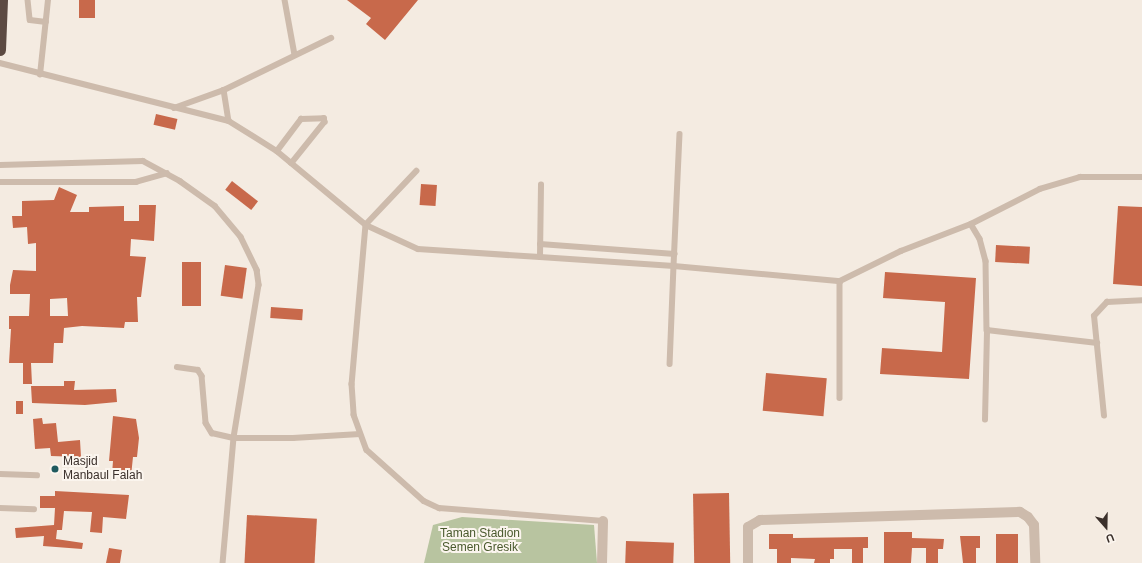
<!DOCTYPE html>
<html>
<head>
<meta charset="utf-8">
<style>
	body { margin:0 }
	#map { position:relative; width:1142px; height:563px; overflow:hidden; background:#f4ebe1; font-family:Arial,sans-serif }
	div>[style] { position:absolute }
	.green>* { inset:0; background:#b8c4a0 }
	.building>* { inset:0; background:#c8694b; transform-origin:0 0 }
	.lane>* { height:5.5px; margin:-2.75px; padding:0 2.75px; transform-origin:2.75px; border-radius:2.75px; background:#cdbbac }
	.street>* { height:10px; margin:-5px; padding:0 5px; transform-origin:5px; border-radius:5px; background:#cdbbac }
	.highway>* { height:12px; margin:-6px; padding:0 6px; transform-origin:6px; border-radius:6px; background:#5c4a42 }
	.dots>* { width:11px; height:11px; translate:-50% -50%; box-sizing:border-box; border:2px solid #fbf5ee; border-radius:50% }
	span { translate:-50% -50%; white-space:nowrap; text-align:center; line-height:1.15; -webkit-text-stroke:4px #fbf5ee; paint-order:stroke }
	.poi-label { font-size:12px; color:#3b302b }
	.left { translate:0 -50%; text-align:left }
	.park-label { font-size:12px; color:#4a5a2e }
	.north { position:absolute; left:1086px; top:507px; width:40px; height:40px; -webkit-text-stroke:3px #fbf5ee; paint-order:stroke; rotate:160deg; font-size:11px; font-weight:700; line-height:16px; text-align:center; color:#3b302b }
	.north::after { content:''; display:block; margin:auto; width:14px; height:18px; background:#3b302b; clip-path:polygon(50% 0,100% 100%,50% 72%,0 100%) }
</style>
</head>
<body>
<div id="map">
	<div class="green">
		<div style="clip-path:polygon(462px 517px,594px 525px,597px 563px,424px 563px,433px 525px)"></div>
	</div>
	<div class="building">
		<div style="left:79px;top:0;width:16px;height:18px"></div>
		<div style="clip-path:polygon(347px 0,418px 0,385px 40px,366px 24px,371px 18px)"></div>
		<div style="left:156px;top:114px;width:22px;height:11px;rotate:13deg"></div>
		<div style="left:232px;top:181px;width:33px;height:11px;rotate:38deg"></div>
		<div style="left:421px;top:184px;width:16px;height:21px;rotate:4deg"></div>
		<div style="clip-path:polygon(evenodd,59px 187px,77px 195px,70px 212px,89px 212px,89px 207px,124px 206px,124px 221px,139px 221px,139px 205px,156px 205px,154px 241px,131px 239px,130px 256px,146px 257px,141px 297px,137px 297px,138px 322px,125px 322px,124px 328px,82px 326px,64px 328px,63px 343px,54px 343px,53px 363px,31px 363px,32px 384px,23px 384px,23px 363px,9px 363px,11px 329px,9px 329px,9px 316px,29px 316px,30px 294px,10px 294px,10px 285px,13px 270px,36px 271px,36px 243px,28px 244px,27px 227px,13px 228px,12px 216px,22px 216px,22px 201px,54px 200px,59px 187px,67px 298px,68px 316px,50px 316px,50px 299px,67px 298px)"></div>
		<div style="clip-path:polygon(1118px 206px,1142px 207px,1142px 286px,1113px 284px)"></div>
		<div style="left:996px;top:245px;width:34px;height:17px;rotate:3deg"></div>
		<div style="left:182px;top:262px;width:19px;height:44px"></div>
		<div style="left:225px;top:265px;width:22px;height:31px;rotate:8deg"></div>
		<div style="clip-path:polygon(885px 272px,976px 278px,969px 379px,880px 374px,882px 348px,942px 352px,945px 302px,883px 298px)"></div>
		<div style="left:271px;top:307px;width:32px;height:11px;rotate:4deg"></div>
		<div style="left:766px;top:373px;width:61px;height:38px;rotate:5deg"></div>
		<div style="clip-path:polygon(64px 381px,75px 381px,74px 390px,116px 389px,117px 402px,85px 405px,32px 403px,31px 386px,64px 386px)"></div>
		<div style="left:23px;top:401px;width:13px;height:7px;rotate:90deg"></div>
		<div style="clip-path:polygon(113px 416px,136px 419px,139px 438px,137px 457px,133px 457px,131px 476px,112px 474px,113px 461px,109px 461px)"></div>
		<div style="clip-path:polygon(42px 418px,43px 424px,56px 423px,58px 442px,80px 440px,81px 457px,51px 456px,50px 448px,35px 449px,33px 419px)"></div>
		<div style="clip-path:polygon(55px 491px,129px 495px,126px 519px,103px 517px,102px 533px,90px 532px,92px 512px,64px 511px,62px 530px,57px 530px,56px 539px,83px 543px,82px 549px,43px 546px,44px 536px,16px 538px,15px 528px,54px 525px,55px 508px,40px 508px,40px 496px,55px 496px)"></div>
		<div style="left:729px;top:493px;width:70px;height:36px;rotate:89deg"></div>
		<div style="left:247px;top:515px;width:70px;height:48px;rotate:3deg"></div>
		<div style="clip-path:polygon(884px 532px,912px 532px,912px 538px,944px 539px,943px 549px,938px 549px,938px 563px,926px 563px,926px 548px,912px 548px,911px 563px,884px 563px)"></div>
		<div style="clip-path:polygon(769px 534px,793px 534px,793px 538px,868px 537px,868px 548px,863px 548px,863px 563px,852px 563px,852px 549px,834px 549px,834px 559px,830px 559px,830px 563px,814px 563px,815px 559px,791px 558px,791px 563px,777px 563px,777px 549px,769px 549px)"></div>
		<div style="left:996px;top:534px;width:22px;height:29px"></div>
		<div style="clip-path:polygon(960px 536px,980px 536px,980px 548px,976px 548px,976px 563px,963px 563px)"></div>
		<div style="left:626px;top:541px;width:48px;height:22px;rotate:2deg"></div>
		<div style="clip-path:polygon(109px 548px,122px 550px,120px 563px,106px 563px)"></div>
	</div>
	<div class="lane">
		<div style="left:28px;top:0;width:20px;rotate:84deg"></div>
		<div style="left:30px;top:20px;width:16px;rotate:7deg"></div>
		<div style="left:285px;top:0;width:56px;rotate:79.7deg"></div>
		<div style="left:0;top:63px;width:236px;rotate:14.2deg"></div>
		<div style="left:229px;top:121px;width:57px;rotate:32deg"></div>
		<div style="left:277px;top:151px;width:116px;rotate:39.7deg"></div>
		<div style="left:366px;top:225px;width:160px;rotate:95deg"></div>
		<div style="left:352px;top:384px;width:31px;rotate:86deg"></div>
		<div style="left:354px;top:415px;width:37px;rotate:70deg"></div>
		<div style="left:367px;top:450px;width:76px;rotate:41.8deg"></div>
		<div style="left:424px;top:501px;width:17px;rotate:25deg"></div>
		<div style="left:439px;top:508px;width:165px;rotate:4.5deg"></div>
		<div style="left:40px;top:75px;width:75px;rotate:-83.9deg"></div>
		<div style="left:224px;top:90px;width:31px;rotate:81deg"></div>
		<div style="left:174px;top:108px;width:53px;rotate:-19.8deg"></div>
		<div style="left:224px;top:90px;width:119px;rotate:-25.9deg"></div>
		<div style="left:680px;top:134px;width:132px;rotate:92.6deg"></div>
		<div style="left:674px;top:266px;width:167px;rotate:5.2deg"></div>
		<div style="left:840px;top:281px;width:117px;rotate:90deg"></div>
		<div style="left:277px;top:151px;width:40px;rotate:-53deg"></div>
		<div style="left:301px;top:119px;width:23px;rotate:-2deg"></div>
		<div style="left:324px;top:118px;width:4px;rotate:76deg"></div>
		<div style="left:325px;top:122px;width:53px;rotate:128.8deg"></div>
		<div style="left:0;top:165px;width:143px;rotate:-1.6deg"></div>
		<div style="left:143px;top:161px;width:42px;rotate:28.4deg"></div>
		<div style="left:180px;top:181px;width:43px;rotate:35.5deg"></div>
		<div style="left:215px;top:206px;width:40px;rotate:50deg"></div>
		<div style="left:241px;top:237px;width:37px;rotate:64deg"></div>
		<div style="left:257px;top:270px;width:15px;rotate:82deg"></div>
		<div style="left:259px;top:285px;width:155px;rotate:99.3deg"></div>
		<div style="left:234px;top:438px;width:125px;rotate:95deg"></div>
		<div style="left:417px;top:171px;width:74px;rotate:133.4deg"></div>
		<div style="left:366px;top:225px;width:57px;rotate:24.8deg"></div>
		<div style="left:418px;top:249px;width:122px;rotate:3.8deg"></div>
		<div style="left:540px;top:257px;width:72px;rotate:-89.2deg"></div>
		<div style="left:0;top:182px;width:136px"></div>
		<div style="left:136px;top:182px;width:32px;rotate:-16deg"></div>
		<div style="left:971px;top:224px;width:17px;rotate:59deg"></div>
		<div style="left:980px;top:239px;width:23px;rotate:75deg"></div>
		<div style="left:986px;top:261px;width:69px;rotate:89.2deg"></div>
		<div style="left:987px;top:330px;width:111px;rotate:6.7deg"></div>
		<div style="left:540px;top:244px;width:135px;rotate:4.2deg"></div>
		<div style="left:540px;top:257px;width:134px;rotate:3.8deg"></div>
		<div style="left:674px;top:266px;width:98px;rotate:92.3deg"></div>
		<div style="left:840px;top:281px;width:68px;rotate:-26.2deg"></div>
		<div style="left:901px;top:251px;width:75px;rotate:-21.1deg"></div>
		<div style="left:971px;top:224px;width:77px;rotate:-26.9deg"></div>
		<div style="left:1040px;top:189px;width:42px;rotate:-16.7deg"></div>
		<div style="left:1080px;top:177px;width:62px"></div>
		<div style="left:177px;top:367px;width:21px;rotate:8deg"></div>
		<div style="left:198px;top:370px;width:7px;rotate:56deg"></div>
		<div style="left:202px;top:376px;width:47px;rotate:85.1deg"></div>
		<div style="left:206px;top:423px;width:12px;rotate:59deg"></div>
		<div style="left:212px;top:433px;width:23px;rotate:13deg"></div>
		<div style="left:234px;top:438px;width:59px"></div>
		<div style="left:293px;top:438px;width:67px;rotate:-3.4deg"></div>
		<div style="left:1104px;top:416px;width:100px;rotate:-95.7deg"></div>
		<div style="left:1094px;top:316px;width:19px;rotate:-47deg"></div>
		<div style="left:1107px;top:302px;width:35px;rotate:-3deg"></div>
		<div style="left:985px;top:420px;width:90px;rotate:-88.7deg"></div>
		<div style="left:0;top:474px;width:37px;rotate:2deg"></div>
		<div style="left:0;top:508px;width:34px;rotate:2deg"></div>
	</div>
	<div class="street">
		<div style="left:602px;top:563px;width:42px;rotate:-88.6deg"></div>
		<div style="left:748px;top:563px;width:36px;rotate:-90deg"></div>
		<div style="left:748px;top:527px;width:14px;rotate:-30deg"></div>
		<div style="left:760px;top:520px;width:260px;rotate:-1.8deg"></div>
		<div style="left:1020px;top:512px;width:9px;rotate:32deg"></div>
		<div style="left:1028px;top:517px;width:10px;rotate:53deg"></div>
		<div style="left:1034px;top:525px;width:38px;rotate:88deg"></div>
	</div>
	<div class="highway">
		<div style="left:0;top:50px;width:50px;rotate:-87.7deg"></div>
	</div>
	<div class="dots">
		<div style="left:55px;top:469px;background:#1f5a5e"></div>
	</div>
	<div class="poi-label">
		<span class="left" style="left:63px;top:469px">Masjid<br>Manbaul Falah</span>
	</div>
	<div class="park-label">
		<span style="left:480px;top:541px">Taman Stadion<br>Semen Gresik</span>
	</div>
	<div class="north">U</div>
</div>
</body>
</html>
